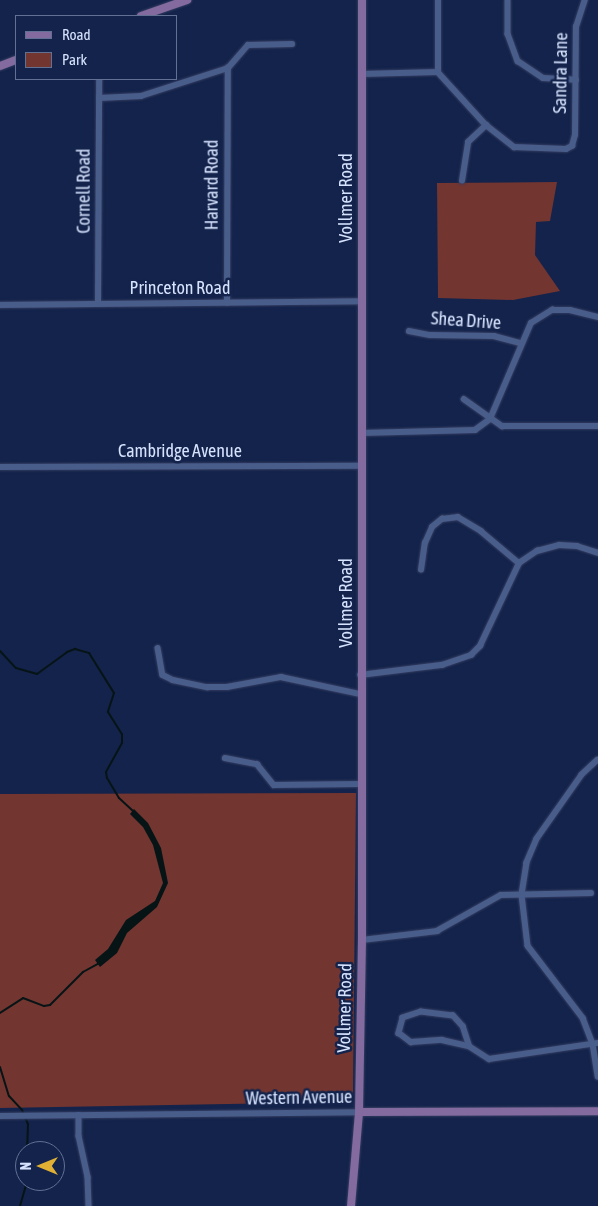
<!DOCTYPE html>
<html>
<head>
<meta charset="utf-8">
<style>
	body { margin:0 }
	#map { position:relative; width:598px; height:1206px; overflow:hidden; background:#13234b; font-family:"Asap Condensed",sans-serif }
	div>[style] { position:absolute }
	.green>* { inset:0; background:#723530 }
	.water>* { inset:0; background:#071416 }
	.stream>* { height:2px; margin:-1px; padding:0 1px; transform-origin:1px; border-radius:1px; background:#071416 }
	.roads { filter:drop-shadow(0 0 1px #353d61) drop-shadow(0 0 1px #353d61) }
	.minor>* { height:5.5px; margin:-2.75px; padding:0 2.75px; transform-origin:2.75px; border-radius:2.75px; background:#495d8b }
	.major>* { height:8px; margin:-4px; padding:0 4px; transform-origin:4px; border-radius:4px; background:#836a9f }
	span { translate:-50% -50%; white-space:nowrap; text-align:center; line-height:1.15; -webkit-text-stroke:5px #13234b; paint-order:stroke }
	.street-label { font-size:18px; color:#d7e3fe }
	.legend { position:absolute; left:15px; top:15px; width:162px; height:65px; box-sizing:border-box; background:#13234b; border:1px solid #617093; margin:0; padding:6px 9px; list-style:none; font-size:15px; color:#d7e3fe }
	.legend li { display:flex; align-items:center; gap:10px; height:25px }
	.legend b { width:25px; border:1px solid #617093 }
	.north { position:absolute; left:15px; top:1141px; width:50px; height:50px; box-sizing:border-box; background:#13234b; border:1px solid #617093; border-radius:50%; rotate:270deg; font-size:14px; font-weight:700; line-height:20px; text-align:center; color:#d7e3fe }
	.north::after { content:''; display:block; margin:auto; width:18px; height:22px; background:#e0b034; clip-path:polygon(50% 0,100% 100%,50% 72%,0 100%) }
</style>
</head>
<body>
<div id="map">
	<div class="green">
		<div style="clip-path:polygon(557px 182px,550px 221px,536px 222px,535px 255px,560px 291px,513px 300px,438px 298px,437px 183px)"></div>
		<div style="clip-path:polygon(356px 793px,353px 1092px,349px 1102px,0 1108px,0 794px)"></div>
	</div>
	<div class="water">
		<div style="clip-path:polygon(134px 809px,148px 823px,161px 848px,168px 883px,157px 907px,127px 933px,117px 953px,100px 967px,95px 960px,108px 949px,126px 920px,155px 901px,163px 883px,153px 845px,143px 827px,130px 814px)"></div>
	</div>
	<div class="stream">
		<div style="left:0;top:651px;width:23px;rotate:47deg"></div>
		<div style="left:16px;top:668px;width:22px;rotate:16deg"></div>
		<div style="left:37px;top:674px;width:37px;rotate:-36deg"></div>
		<div style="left:67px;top:652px;width:9px;rotate:-21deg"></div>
		<div style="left:75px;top:649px;width:15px;rotate:16deg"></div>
		<div style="left:89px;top:653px;width:47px;rotate:58deg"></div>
		<div style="left:114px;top:693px;width:20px;rotate:108deg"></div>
		<div style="left:108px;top:712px;width:26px;rotate:58deg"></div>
		<div style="left:122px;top:734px;width:9px;rotate:90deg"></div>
		<div style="left:122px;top:743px;width:33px;rotate:119deg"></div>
		<div style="left:106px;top:772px;width:6px;rotate:81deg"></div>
		<div style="left:107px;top:778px;width:23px;rotate:59deg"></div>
		<div style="left:119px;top:798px;width:21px;rotate:43deg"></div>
		<div style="left:0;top:1013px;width:27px;rotate:-33deg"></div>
		<div style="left:23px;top:998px;width:22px;rotate:21deg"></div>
		<div style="left:44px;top:1006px;width:6px;rotate:-9deg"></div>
		<div style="left:50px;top:1005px;width:47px;rotate:-45deg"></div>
		<div style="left:83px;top:972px;width:18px;rotate:-29deg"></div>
		<div style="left:0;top:1067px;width:30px;rotate:73deg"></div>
		<div style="left:9px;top:1096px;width:19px;rotate:47deg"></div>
		<div style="left:22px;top:1110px;width:15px;rotate:67deg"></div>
		<div style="left:28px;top:1124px;width:27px;rotate:92deg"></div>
		<div style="left:20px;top:1206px;width:26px;rotate:-74deg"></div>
	</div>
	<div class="roads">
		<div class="minor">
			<div style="left:508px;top:0;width:34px;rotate:90deg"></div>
			<div style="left:508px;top:34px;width:29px;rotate:70deg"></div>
			<div style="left:518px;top:61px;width:30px;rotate:34deg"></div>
			<div style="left:543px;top:78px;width:33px;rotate:3deg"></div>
			<div style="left:438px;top:72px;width:72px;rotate:-90deg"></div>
			<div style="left:361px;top:74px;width:77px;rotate:-1.5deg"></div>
			<div style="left:438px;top:72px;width:72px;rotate:47.8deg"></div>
			<div style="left:486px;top:125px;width:36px;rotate:38deg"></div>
			<div style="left:514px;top:147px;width:52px;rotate:2.2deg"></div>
			<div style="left:566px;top:149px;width:7px;rotate:-27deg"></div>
			<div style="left:572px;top:146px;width:11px;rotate:-75deg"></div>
			<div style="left:575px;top:135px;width:108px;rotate:-89.5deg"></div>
			<div style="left:576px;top:27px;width:28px;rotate:-72deg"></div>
			<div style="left:99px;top:98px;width:42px;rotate:-2.7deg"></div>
			<div style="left:141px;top:96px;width:91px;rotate:-17.8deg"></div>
			<div style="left:228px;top:68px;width:30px;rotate:-49deg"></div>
			<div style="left:248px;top:45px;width:44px;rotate:-1.3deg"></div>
			<div style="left:462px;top:181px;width:39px;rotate:-81deg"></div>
			<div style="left:468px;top:142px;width:25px;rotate:-43deg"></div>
			<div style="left:227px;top:303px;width:235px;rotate:-89.8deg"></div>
			<div style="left:98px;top:304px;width:225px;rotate:-89.7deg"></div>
			<div style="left:0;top:305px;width:361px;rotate:-0.6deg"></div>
			<div style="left:409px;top:331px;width:21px;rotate:11deg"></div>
			<div style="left:430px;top:335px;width:64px;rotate:0.9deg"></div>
			<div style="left:494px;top:336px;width:27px;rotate:15deg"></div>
			<div style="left:464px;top:399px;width:47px;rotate:35.4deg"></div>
			<div style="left:502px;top:426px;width:96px"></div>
			<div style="left:361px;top:433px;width:114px;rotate:-1.5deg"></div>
			<div style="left:475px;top:430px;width:19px;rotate:-36deg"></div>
			<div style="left:490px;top:419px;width:104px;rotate:-66.9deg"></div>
			<div style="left:531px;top:323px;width:25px;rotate:-32deg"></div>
			<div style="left:552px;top:310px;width:18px"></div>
			<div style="left:570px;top:310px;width:29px;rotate:14deg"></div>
			<div style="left:0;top:467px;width:361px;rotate:-0.2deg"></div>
			<div style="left:421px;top:570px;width:27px;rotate:-82deg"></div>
			<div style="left:425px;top:543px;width:17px;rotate:-66deg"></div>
			<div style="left:432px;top:527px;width:13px;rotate:-39deg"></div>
			<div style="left:442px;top:519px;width:16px;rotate:-7deg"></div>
			<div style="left:458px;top:517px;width:27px;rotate:31deg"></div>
			<div style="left:481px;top:531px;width:50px;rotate:40.1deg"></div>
			<div style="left:519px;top:563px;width:22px;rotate:-34deg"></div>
			<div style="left:537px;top:551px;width:23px;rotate:-15deg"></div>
			<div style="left:559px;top:545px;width:18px;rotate:3deg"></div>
			<div style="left:577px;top:546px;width:22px;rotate:18deg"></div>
			<div style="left:158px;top:648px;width:27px;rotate:80deg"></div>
			<div style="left:163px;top:675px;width:11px;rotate:27deg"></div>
			<div style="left:173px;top:680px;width:35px;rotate:12deg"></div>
			<div style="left:207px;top:687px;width:20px"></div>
			<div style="left:227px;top:687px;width:55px;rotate:-10.5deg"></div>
			<div style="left:281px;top:677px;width:81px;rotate:12.1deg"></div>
			<div style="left:360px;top:675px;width:83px;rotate:-7deg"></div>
			<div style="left:442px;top:665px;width:31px;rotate:-19deg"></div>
			<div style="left:471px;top:655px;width:13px;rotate:-45deg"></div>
			<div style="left:480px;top:646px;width:92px;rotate:-64.8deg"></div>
			<div style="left:225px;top:758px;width:33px;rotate:11deg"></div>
			<div style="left:257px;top:764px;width:27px;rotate:51deg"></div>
			<div style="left:274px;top:785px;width:86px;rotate:-0.7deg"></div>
			<div style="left:598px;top:760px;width:22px;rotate:137deg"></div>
			<div style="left:582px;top:775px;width:78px;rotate:125.1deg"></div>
			<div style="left:537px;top:839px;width:26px;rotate:113deg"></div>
			<div style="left:527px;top:863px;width:32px;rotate:99deg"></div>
			<div style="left:522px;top:895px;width:51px;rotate:83.3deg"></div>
			<div style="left:528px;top:946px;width:91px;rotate:52.6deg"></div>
			<div style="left:583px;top:1018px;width:28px;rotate:69deg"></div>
			<div style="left:593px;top:1044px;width:33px;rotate:81deg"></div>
			<div style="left:362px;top:940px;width:76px;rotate:-6.8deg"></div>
			<div style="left:437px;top:931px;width:73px;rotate:-29.4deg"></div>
			<div style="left:501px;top:895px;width:90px;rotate:-1.3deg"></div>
			<div style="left:469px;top:1046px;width:20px;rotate:-108deg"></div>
			<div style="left:463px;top:1027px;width:15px;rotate:-132deg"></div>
			<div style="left:453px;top:1016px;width:32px;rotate:-173deg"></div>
			<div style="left:421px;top:1012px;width:19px;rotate:162deg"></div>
			<div style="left:403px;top:1018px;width:16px;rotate:105deg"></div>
			<div style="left:399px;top:1033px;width:15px;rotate:37deg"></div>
			<div style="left:411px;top:1042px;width:31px;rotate:-4deg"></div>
			<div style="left:442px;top:1040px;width:28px;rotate:13deg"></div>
			<div style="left:469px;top:1046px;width:24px;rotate:33deg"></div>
			<div style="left:489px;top:1059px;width:110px;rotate:-8.4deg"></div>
			<div style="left:79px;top:1115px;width:21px;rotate:90deg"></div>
			<div style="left:79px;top:1136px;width:42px;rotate:77.6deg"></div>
			<div style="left:88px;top:1177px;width:29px;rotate:88deg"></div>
			<div style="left:0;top:1116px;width:359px;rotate:-0.6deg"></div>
		</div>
		<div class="major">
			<div style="left:141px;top:16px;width:49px;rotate:-19.2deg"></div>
			<div style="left:0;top:66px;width:17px;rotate:-21deg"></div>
			<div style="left:359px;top:1112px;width:239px;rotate:-0.2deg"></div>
			<div style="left:351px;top:1206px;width:94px;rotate:-85.1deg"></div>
			<div style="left:359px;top:1112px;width:172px;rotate:-89deg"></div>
			<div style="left:362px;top:940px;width:940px;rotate:-90deg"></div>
		</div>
	</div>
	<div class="street-label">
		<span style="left:561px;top:73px;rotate:-89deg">Sandra Lane</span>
		<span style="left:212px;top:185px;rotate:-90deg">Harvard Road</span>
		<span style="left:84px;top:191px;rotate:-90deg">Cornell Road</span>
		<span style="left:346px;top:198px;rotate:-90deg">Vollmer Road</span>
		<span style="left:180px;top:288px">Princeton Road</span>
		<span style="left:466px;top:321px;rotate:4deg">Shea Drive</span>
		<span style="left:180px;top:451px">Cambridge Avenue</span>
		<span style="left:346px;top:603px;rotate:-90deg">Vollmer Road</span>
		<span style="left:345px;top:1008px;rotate:-89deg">Vollmer Road</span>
		<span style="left:299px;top:1098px;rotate:-1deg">Western Avenue</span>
	</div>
	<ul class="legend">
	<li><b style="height:6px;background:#836a9f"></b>Road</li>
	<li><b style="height:14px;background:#723530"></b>Park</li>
	</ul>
	<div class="north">N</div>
</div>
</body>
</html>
